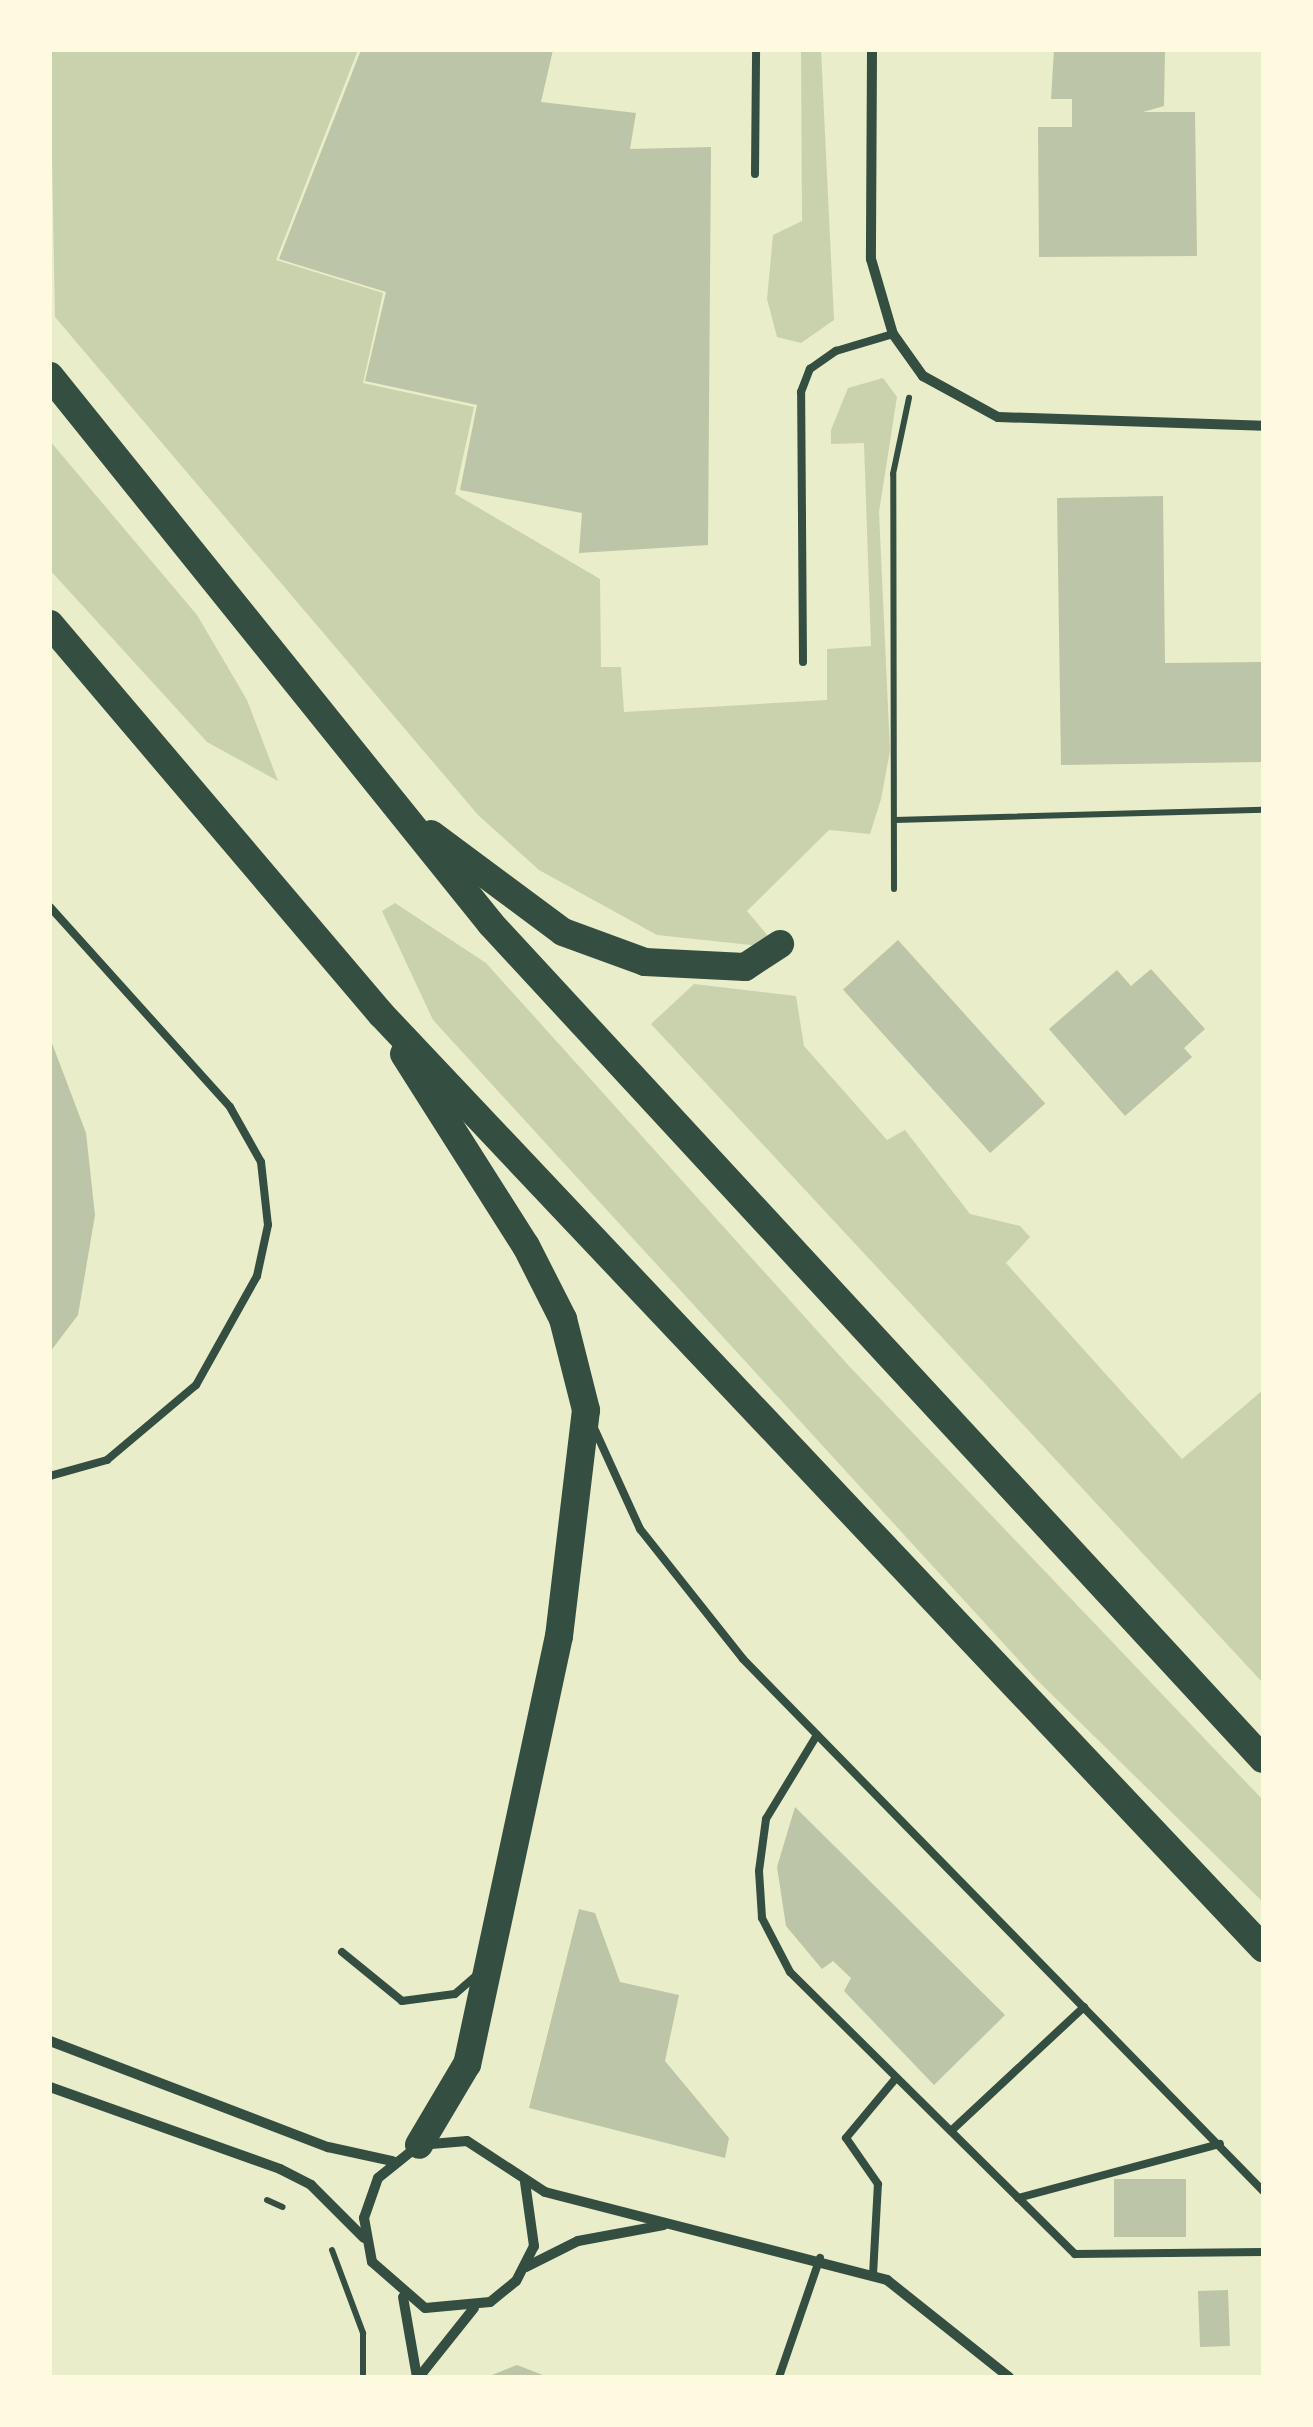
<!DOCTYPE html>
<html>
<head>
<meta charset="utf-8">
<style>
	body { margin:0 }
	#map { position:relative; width:1313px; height:2427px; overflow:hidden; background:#e9edc9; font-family:"Work Sans",sans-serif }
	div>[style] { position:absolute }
	.green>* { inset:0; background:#cad2ad }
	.building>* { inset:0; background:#bcc5a7; transform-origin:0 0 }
	.path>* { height:6px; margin:-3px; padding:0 3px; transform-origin:3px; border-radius:3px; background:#344e41 }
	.service>* { height:8px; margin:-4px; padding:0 4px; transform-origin:4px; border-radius:4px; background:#344e41 }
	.minor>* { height:10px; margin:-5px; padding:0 5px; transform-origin:5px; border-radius:5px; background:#344e41 }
	.trunk>* { height:28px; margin:-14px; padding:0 14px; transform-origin:14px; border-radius:14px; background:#344e41 }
	span { translate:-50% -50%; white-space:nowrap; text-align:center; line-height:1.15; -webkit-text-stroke:8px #fefae0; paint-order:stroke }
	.frame { position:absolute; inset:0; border:52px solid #fefae0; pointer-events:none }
</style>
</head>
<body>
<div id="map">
	<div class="green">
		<div style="clip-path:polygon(50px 50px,358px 50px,276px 260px,383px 293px,363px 383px,474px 407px,455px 494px,600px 579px,601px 667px,621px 667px,624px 712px,827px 700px,827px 649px,871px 646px,864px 443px,831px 444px,831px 430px,848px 388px,883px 378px,897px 397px,879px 512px,890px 751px,881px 799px,870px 834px,829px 830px,747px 911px,768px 936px,760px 946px,657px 935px,539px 870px,478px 815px,55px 317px)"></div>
		<div style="clip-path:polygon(801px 50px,821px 50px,834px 320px,801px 343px,777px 337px,767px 299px,773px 235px,802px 221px)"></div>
		<div style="clip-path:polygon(50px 441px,197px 615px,247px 700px,278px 781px,207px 742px,50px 570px)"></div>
		<div style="clip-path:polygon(395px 903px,486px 963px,849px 1366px,1263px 1800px,1263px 1902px,1036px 1679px,433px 1020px,382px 911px)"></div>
		<div style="clip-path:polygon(694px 984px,796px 996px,804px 1046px,887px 1140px,905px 1130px,970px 1214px,1020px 1226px,1030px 1237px,1006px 1263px,1182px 1459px,1263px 1390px,1263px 1683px,651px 1024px)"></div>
	</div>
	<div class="building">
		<div style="clip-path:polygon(361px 50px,553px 50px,541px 102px,636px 113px,630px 149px,711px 147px,708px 545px,579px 553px,582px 513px,460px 490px,477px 405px,365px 381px,386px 292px,279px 259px)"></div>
		<div style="clip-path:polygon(1054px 50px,1165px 50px,1164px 106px,1143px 112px,1195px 112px,1197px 256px,1039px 257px,1038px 127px,1072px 127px,1072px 99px,1051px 99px)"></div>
		<div style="clip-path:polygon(1163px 496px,1165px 663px,1263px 662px,1263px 762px,1061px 765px,1057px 498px)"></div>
		<div style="left:898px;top:940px;width:220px;height:74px;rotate:48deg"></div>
		<div style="clip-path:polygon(1151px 969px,1205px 1029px,1184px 1048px,1192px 1057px,1125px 1116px,1049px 1029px,1117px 970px,1131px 986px)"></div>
		<div style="clip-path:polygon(50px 1038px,86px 1133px,95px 1215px,78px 1315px,50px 1352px)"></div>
		<div style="clip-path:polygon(795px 1807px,1005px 2015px,934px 2085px,844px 1991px,851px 1978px,833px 1961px,822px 1969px,786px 1926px,777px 1867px)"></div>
		<div style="clip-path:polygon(579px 1909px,595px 1913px,620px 1982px,679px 1995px,665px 2061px,729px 2138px,725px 2158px,529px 2108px)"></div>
		<div style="left:1114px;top:2179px;width:72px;height:58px"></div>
		<div style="left:1228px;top:2290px;width:56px;height:30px;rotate:88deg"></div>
		<div style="clip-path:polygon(517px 2365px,548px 2377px,487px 2377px)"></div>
	</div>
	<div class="path">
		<div style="left:895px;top:820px;width:368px;rotate:-1.6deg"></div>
		<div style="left:894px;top:889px;width:415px;rotate:-90.1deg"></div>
		<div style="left:893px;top:474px;width:78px;rotate:-78.1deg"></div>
		<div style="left:267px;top:2200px;width:17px;rotate:24deg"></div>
		<div style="left:332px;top:2250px;width:89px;rotate:69.5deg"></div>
		<div style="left:363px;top:2333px;width:44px;rotate:90deg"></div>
	</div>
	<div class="service">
		<div style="left:755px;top:174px;width:124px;rotate:-89.5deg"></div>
		<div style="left:803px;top:662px;width:270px;rotate:-90.4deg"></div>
		<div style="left:801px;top:392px;width:25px;rotate:-69deg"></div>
		<div style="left:810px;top:369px;width:32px;rotate:-35deg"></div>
		<div style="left:836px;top:351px;width:59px;rotate:-16.6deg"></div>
		<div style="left:50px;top:907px;width:269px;rotate:48deg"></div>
		<div style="left:230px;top:1107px;width:63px;rotate:60.6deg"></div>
		<div style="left:261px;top:1162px;width:63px;rotate:83.7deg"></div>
		<div style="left:268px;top:1225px;width:52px;rotate:102.2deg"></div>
		<div style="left:257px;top:1276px;width:125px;rotate:119.2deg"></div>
		<div style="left:196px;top:1385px;width:116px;rotate:139.9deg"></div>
		<div style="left:107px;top:1460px;width:59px;rotate:164.3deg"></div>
		<div style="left:594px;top:1428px;width:111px;rotate:65.5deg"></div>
		<div style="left:640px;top:1529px;width:166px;rotate:51.6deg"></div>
		<div style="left:743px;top:1659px;width:744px;rotate:45.65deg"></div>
		<div style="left:817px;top:1735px;width:98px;rotate:121.3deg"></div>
		<div style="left:766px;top:1819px;width:52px;rotate:97.7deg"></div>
		<div style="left:759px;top:1871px;width:47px;rotate:86.3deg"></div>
		<div style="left:762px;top:1918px;width:61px;rotate:62.6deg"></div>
		<div style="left:790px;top:1972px;width:401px;rotate:44.7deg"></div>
		<div style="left:1075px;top:2254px;width:188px;rotate:-0.6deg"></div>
		<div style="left:342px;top:1952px;width:77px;rotate:39.2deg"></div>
		<div style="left:402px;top:2001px;width:53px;rotate:-7.5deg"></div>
		<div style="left:455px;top:1994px;width:29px;rotate:-41deg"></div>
		<div style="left:951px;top:2131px;width:182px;rotate:-43deg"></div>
		<div style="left:1018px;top:2198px;width:209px;rotate:-15deg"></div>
		<div style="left:873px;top:2275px;width:91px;rotate:-86.9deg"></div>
		<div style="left:878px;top:2184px;width:56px;rotate:-124.8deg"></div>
		<div style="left:846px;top:2138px;width:78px;rotate:-50.2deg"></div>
		<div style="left:779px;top:2377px;width:126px;rotate:-71deg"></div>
	</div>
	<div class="minor">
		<div style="left:872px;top:50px;width:209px;rotate:90.3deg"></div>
		<div style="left:871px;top:259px;width:78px;rotate:73.7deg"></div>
		<div style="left:893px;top:334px;width:52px;rotate:54.5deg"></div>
		<div style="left:923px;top:376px;width:85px;rotate:28.7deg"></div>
		<div style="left:998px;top:417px;width:265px;rotate:1.9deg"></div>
		<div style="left:50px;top:2041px;width:298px;rotate:20.9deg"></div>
		<div style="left:328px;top:2147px;width:66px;rotate:12.3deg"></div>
		<div style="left:50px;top:2087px;width:244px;rotate:19.6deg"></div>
		<div style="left:280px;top:2169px;width:35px;rotate:27deg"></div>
		<div style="left:311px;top:2185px;width:75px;rotate:45deg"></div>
		<div style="left:525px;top:2182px;width:65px;rotate:82deg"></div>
		<div style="left:534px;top:2246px;width:39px;rotate:117deg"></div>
		<div style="left:516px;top:2281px;width:33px;rotate:141deg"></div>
		<div style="left:490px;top:2302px;width:65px;rotate:174.7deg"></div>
		<div style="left:425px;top:2308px;width:70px;rotate:-139deg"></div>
		<div style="left:372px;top:2262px;width:45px;rotate:-100.3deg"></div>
		<div style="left:364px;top:2218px;width:42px;rotate:-70.7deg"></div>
		<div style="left:378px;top:2178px;width:53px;rotate:-38.8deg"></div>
		<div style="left:419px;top:2145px;width:48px;rotate:-4.8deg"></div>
		<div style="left:467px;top:2141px;width:93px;rotate:33.2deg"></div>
		<div style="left:545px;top:2192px;width:353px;rotate:14.4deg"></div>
		<div style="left:887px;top:2280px;width:156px;rotate:38.5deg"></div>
		<div style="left:526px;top:2267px;width:58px;rotate:-26.6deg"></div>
		<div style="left:578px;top:2241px;width:87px;rotate:-10.5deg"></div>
		<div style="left:403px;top:2297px;width:81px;rotate:80.1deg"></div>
		<div style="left:419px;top:2377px;width:88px;rotate:-51.4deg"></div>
	</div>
	<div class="trunk">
		<div style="left:50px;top:376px;width:703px;rotate:51.17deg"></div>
		<div style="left:491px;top:924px;width:1137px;rotate:47.25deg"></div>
		<div style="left:50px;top:624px;width:512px;rotate:49.68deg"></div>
		<div style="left:381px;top:1014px;width:1285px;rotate:46.64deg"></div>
		<div style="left:431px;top:834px;width:164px;rotate:36.6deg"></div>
		<div style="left:563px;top:932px;width:87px;rotate:20.1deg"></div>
		<div style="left:645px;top:962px;width:100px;rotate:2.9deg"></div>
		<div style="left:745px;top:967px;width:42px;rotate:-33.3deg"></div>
		<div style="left:404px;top:1054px;width:227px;rotate:57.6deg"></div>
		<div style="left:526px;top:1246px;width:82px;rotate:63.1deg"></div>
		<div style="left:563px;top:1319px;width:94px;rotate:75.8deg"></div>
		<div style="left:586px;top:1410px;width:228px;rotate:96.8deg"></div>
		<div style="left:559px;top:1636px;width:438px;rotate:102.1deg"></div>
		<div style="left:467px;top:2064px;width:94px;rotate:120.7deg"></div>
	</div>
	<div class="frame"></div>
</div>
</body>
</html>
